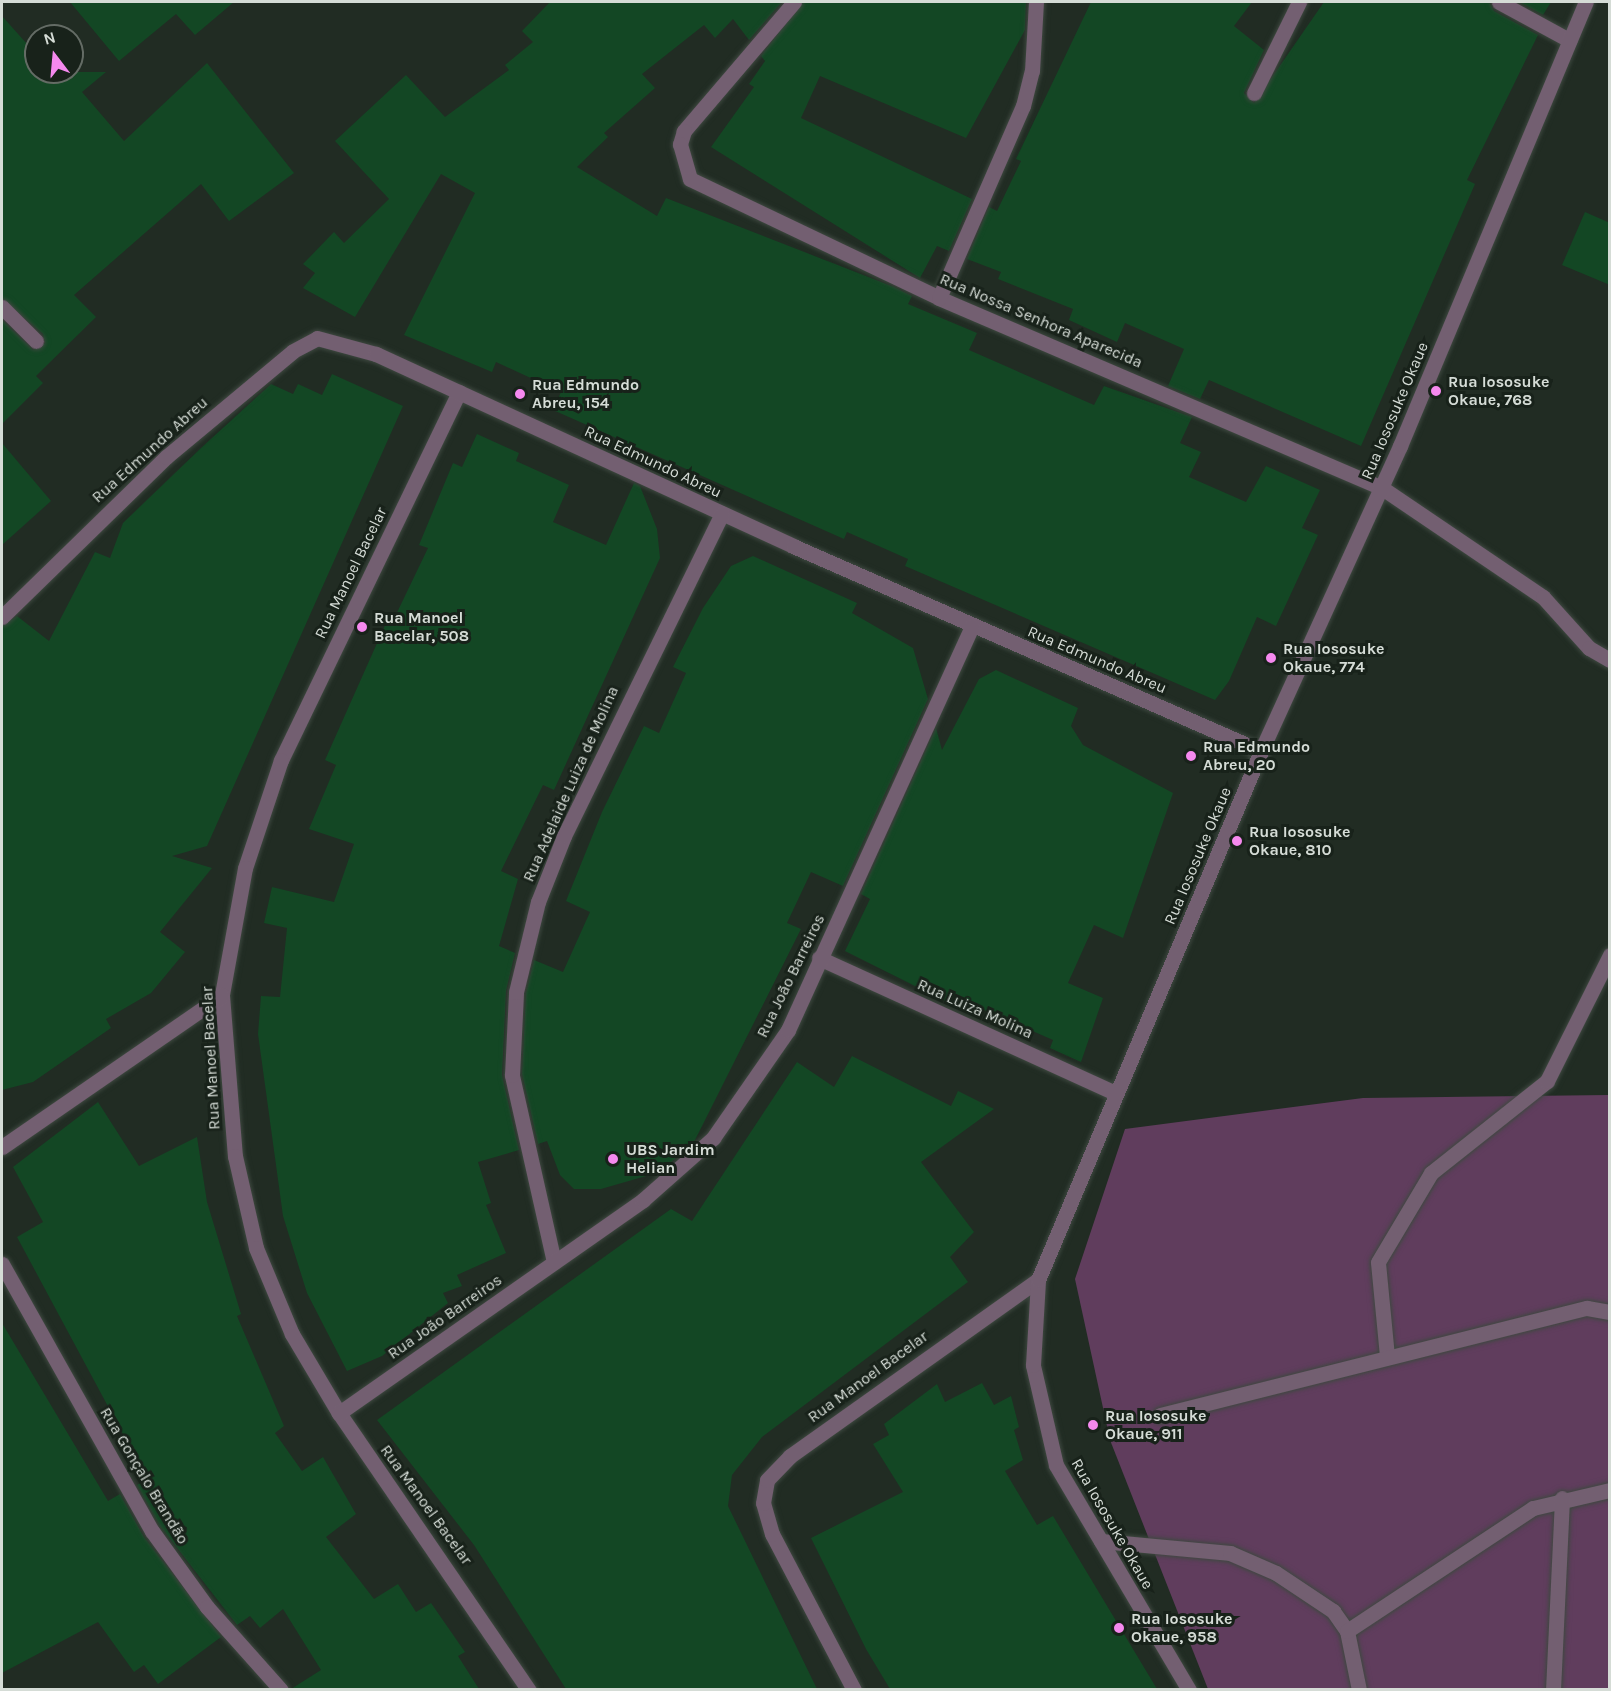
<!DOCTYPE html>
<html>
<head>
<meta charset="utf-8">
<style>
	body { margin:0 }
	#map { position:relative; width:1611px; height:1691px; overflow:hidden; background:#212c23; font-family:Karla,sans-serif }
	div>[style] { position:absolute }
	.green>* { inset:0; background:#603d5d }
	.building>* { inset:0; background:#134724 }
	.roads { filter:drop-shadow(0 0 2px #3e4840) drop-shadow(0 0 2px #3e4840) }
	.minor>* { height:15px; margin:-7.5px; padding:0 7.5px; transform-origin:7.5px; border-radius:7.5px; background:#735f71 }
	.dots>* { width:16px; height:16px; translate:-50% -50%; box-sizing:border-box; border:3px solid #18221a; border-radius:50% }
	span { translate:-50% -50%; white-space:nowrap; text-align:center; line-height:1.15; -webkit-text-stroke:6px #18221a; paint-order:stroke }
	.street-label { font-size:16px; color:#d5dcd6 }
	.poi-label { font-size:16px; color:#d5dcd6; font-weight:700 }
	.left { translate:0 -50%; text-align:left }
	.frame { position:absolute; inset:0; border:3px solid #d5dcd6; pointer-events:none }
	.north { position:absolute; left:24px; top:24px; width:60px; height:60px; box-sizing:border-box; background:#18221a; border:2px solid #646c65; border-radius:50%; rotate:344deg; font-size:16px; font-weight:700; line-height:24px; text-align:center; color:#d5dcd6 }
	.north::after { content:''; display:block; margin:auto; width:21px; height:27px; background:#f589ee; clip-path:polygon(50% 0,100% 100%,50% 72%,0 100%) }
</style>
</head>
<body>
<div id="map">
	<div class="green">
		<div style="clip-path:polygon(1609px 1095px,1609px 1689px,1208px 1689px,1110px 1440px,1075px 1279px,1125px 1129px,1363px 1098px)"></div>
	</div>
	<div class="building">
		<div style="clip-path:polygon(70px 2px,234px 2px,195px 35px,176px 14px,119px 61px)"></div>
		<div style="clip-path:polygon(550px 2px,782px 2px,749px 40px,733px 19px,715px 38px,704px 25px,642px 74px,655px 88px,604px 133px,608px 137px,577px 167px,657px 216px,666px 198px,894px 287px,912px 296px,908px 304px,977px 333px,969px 350px,1094px 405px,1104px 386px,1192px 417px,1180px 443px,1201px 452px,1189px 477px,1246px 502px,1266px 466px,1320px 490px,1302px 528px,1318px 535px,1276px 626px,1257px 617px,1229px 681px,1215px 700px,905px 566px,908px 559px,847px 532px,844px 539px,553px 410px,561px 392px,496px 362px,492px 372px,404px 335px,475px 193px,441px 174px,355px 317px,303px 288px,315px 273px,303px 264px,334px 232px,344px 243px,389px 199px,335px 141px,406px 75px,445px 117px,509px 70px,505px 65px,533px 42px,522px 31px)"></div>
		<div style="clip-path:polygon(803px 2px,1026px 2px,1025px 30px,966px 138px,820px 76px,801px 118px,972px 199px,949px 251px,937px 246px,920px 278px,711px 147px,754px 87px,749px 84px,765px 61px,761px 56px)"></div>
		<div style="clip-path:polygon(1091px 2px,1252px 2px,1234px 26px,1264px 50px,1244px 93px,1254px 103px,1324px 2px,1489px 2px,1494px 11px,1538px 35px,1467px 180px,1475px 184px,1361px 446px,1209px 380px,1200px 399px,1168px 386px,1184px 349px,1125px 323px,1117px 342px,1069px 320px,1073px 309px,998px 279px,1001px 272px,967px 259px,989px 207px,997px 211px,1021px 161px,1016px 159px)"></div>
		<div style="clip-path:polygon(1519px 2px,1551px 2px,1543px 15px)"></div>
		<div style="clip-path:polygon(2px 16px,36px 54px,36px 72px,106px 72px,82px 92px,124px 141px,207px 63px,294px 173px,229px 221px,201px 184px,74px 295px,96px 317px,36px 376px,43px 383px,2px 424px,2px 320px,33px 350px,45px 343px,43px 334px,2px 298px)"></div>
		<div style="clip-path:polygon(1585px 212px,1610px 223px,1610px 285px,1562px 265px)"></div>
		<div style="clip-path:polygon(332px 374px,403px 406px,207px 846px,172px 856px,212px 868px,160px 932px,185px 952px,151px 993px,106px 1019px,111px 1028px,33px 1082px,2px 1090px,2px 626px,17px 616px,49px 641px,95px 552px,110px 558px,123px 523px,201px 448px,271px 384px,293px 394px,298px 384px,322px 395px)"></div>
		<div style="clip-path:polygon(477px 434px,519px 453px,516px 461px,569px 485px,553px 522px,606px 545px,634px 483px,640px 486px,657px 529px,660px 558px,554px 790px,543px 785px,501px 871px,518px 879px,499px 946px,515px 953px,506px 991px,502px 1075px,519px 1150px,478px 1162px,491px 1203px,486px 1205px,506px 1253px,457px 1275px,462px 1286px,443px 1293px,448px 1303px,382px 1356px,347px 1371px,307px 1293px,283px 1216px,258px 1034px,261px 996px,280px 997px,287px 928px,264px 923px,272px 887px,334px 902px,354px 844px,309px 829px,336px 765px,325px 760px,386px 623px,391px 625px,428px 548px,419px 545px,453px 463px,462px 467px)"></div>
		<div style="clip-path:polygon(2px 443px,51px 501px,2px 545px)"></div>
		<div style="clip-path:polygon(753px 556px,857px 603px,852px 613px,913px 648px,928px 699px,843px 886px,811px 872px,787px 923px,801px 929px,694px 1142px,660px 1172px,601px 1189px,574px 1189px,560px 1175px,547px 1141px,538px 1144px,522px 1074px,526px 993px,534px 960px,563px 972px,590px 912px,566px 901px,602px 812px,644px 726px,659px 733px,686px 673px,673px 667px,703px 608px,731px 566px)"></div>
		<div style="clip-path:polygon(996px 670px,1078px 708px,1071px 726px,1083px 745px,1173px 793px,1123px 938px,1094px 925px,1068px 983px,1103px 998px,1081px 1062px,1050px 1048px,1053px 1040px,975px 1006px,971px 1014px,845px 951px,870px 899px,861px 894px,936px 728px,942px 750px,979px 679px)"></div>
		<div style="clip-path:polygon(852px 1056px,951px 1106px,958px 1091px,994px 1109px,921px 1162px,974px 1232px,950px 1257px,968px 1282px,762px 1437px,732px 1475px,728px 1506px,817px 1689px,566px 1689px,474px 1545px,377px 1420px,671px 1209px,692px 1221px,797px 1062px,834px 1087px)"></div>
		<div style="clip-path:polygon(98px 1102px,139px 1166px,197px 1137px,207px 1202px,241px 1314px,237px 1316px,284px 1426px,275px 1433px,302px 1471px,323px 1457px,356px 1514px,326px 1537px,374px 1599px,398px 1584px,416px 1612px,431px 1603px,465px 1652px,458px 1656px,479px 1689px,291px 1689px,321px 1670px,283px 1609px,260px 1628px,250px 1616px,237px 1625px,160px 1526px,137px 1485px,147px 1479px,17px 1237px,43px 1222px,13px 1167px)"></div>
		<div style="clip-path:polygon(2px 1323px,108px 1501px,120px 1494px,144px 1537px,221px 1637px,158px 1684px,144px 1665px,134px 1672px,98px 1622px,2px 1673px)"></div>
		<div style="clip-path:polygon(982px 1383px,994px 1405px,1011px 1396px,1019px 1427px,1014px 1430px,1023px 1460px,1005px 1471px,1037px 1525px,1053px 1516px,1157px 1689px,890px 1689px,866px 1649px,811px 1538px,903px 1492px,873px 1444px,889px 1435px,884px 1424px,937px 1384px,945px 1402px)"></div>
	</div>
	<div class="roads">
		<div class="minor">
			<div style="left:794px;top:2px;width:170px;rotate:130.5deg"></div>
			<div style="left:684px;top:131px;width:14px;rotate:107deg"></div>
			<div style="left:680px;top:144px;width:36px;rotate:74deg"></div>
			<div style="left:690px;top:179px;width:276px;rotate:25.5deg"></div>
			<div style="left:939px;top:298px;width:482px;rotate:23.2deg"></div>
			<div style="left:1382px;top:488px;width:194px;rotate:34.1deg"></div>
			<div style="left:1543px;top:597px;width:69px;rotate:48deg"></div>
			<div style="left:1589px;top:648px;width:24px;rotate:30deg"></div>
			<div style="left:1499px;top:2px;width:80px;rotate:28.5deg"></div>
			<div style="left:1254px;top:93px;width:102px;rotate:-63.7deg"></div>
			<div style="left:939px;top:298px;width:210px;rotate:-66.4deg"></div>
			<div style="left:1023px;top:106px;width:36px;rotate:-76deg"></div>
			<div style="left:1032px;top:71px;width:69px;rotate:-86.7deg"></div>
			<div style="left:2px;top:307px;width:48px;rotate:45deg"></div>
			<div style="left:459px;top:392px;width:409px;rotate:115.8deg"></div>
			<div style="left:281px;top:760px;width:114px;rotate:108.4deg"></div>
			<div style="left:245px;top:868px;width:129px;rotate:100.3deg"></div>
			<div style="left:222px;top:995px;width:162px;rotate:85.4deg"></div>
			<div style="left:235px;top:1156px;width:94px;rotate:77.1deg"></div>
			<div style="left:256px;top:1248px;width:93px;rotate:67.3deg"></div>
			<div style="left:292px;top:1334px;width:92px;rotate:59.3deg"></div>
			<div style="left:339px;top:1413px;width:336px;rotate:55.6deg"></div>
			<div style="left:2px;top:617px;width:229px;rotate:-44.3deg"></div>
			<div style="left:166px;top:457px;width:165px;rotate:-39.8deg"></div>
			<div style="left:293px;top:351px;width:27px;rotate:-28deg"></div>
			<div style="left:317px;top:338px;width:61px;rotate:15.2deg"></div>
			<div style="left:376px;top:354px;width:459px;rotate:24.7deg"></div>
			<div style="left:793px;top:546px;width:511px;rotate:23.66deg"></div>
			<div style="left:819px;top:958px;width:325px;rotate:24.5deg"></div>
			<div style="left:2px;top:1147px;width:267px;rotate:-34.6deg"></div>
			<div style="left:554px;top:1262px;width:192px;rotate:-102.7deg"></div>
			<div style="left:512px;top:1075px;width:83px;rotate:-87.2deg"></div>
			<div style="left:516px;top:992px;width:93px;rotate:-76.3deg"></div>
			<div style="left:538px;top:902px;width:71px;rotate:-68.5deg"></div>
			<div style="left:564px;top:836px;width:359px;rotate:-63.9deg"></div>
			<div style="left:2px;top:1264px;width:306px;rotate:60.7deg"></div>
			<div style="left:152px;top:1531px;width:94px;rotate:54.1deg"></div>
			<div style="left:207px;top:1607px;width:111px;rotate:48.3deg"></div>
			<div style="left:1387px;top:1356px;width:94px;rotate:-95.5deg"></div>
			<div style="left:1378px;top:1262px;width:104px;rotate:-59.2deg"></div>
			<div style="left:1431px;top:1173px;width:148px;rotate:-38.4deg"></div>
			<div style="left:1547px;top:1081px;width:141px;rotate:-63.4deg"></div>
			<div style="left:339px;top:1413px;width:371px;rotate:-35deg"></div>
			<div style="left:643px;top:1200px;width:94px;rotate:-41.5deg"></div>
			<div style="left:713px;top:1138px;width:131px;rotate:-55.2deg"></div>
			<div style="left:788px;top:1030px;width:444px;rotate:-65.5deg"></div>
			<div style="left:1160px;top:1415px;width:440px;rotate:-14.1deg"></div>
			<div style="left:1587px;top:1308px;width:23px;rotate:10deg"></div>
			<div style="left:1101px;top:1541px;width:130px;rotate:5.3deg"></div>
			<div style="left:1230px;top:1553px;width:50px;rotate:23.5deg"></div>
			<div style="left:1276px;top:1573px;width:69px;rotate:33.7deg"></div>
			<div style="left:1333px;top:1611px;width:24px;rotate:55deg"></div>
			<div style="left:1347px;top:1631px;width:60px;rotate:78.5deg"></div>
			<div style="left:1347px;top:1631px;width:223px;rotate:-33.5deg"></div>
			<div style="left:1533px;top:1508px;width:79px;rotate:-13.2deg"></div>
			<div style="left:854px;top:1690px;width:176px;rotate:-117.7deg"></div>
			<div style="left:772px;top:1534px;width:32px;rotate:-106deg"></div>
			<div style="left:763px;top:1503px;width:23px;rotate:-80deg"></div>
			<div style="left:767px;top:1480px;width:33px;rotate:-46deg"></div>
			<div style="left:790px;top:1456px;width:304px;rotate:-35.4deg"></div>
			<div style="left:1189px;top:1690px;width:261px;rotate:-120.6deg"></div>
			<div style="left:1056px;top:1465px;width:103px;rotate:-103deg"></div>
			<div style="left:1033px;top:1365px;width:85px;rotate:-86.6deg"></div>
			<div style="left:1038px;top:1280px;width:574px;rotate:-67.14deg"></div>
			<div style="left:1261px;top:751px;width:335px;rotate:-65.5deg"></div>
			<div style="left:1400px;top:446px;width:481px;rotate:-67.3deg"></div>
			<div style="left:1553px;top:1690px;width:192px;rotate:-87.3deg"></div>
		</div>
	</div>
	<div class="dots">
		<div style="left:1436px;top:391px;background:#f589ee"></div>
		<div style="left:520px;top:394px;background:#f589ee"></div>
		<div style="left:362px;top:627px;background:#f589ee"></div>
		<div style="left:1271px;top:658px;background:#f589ee"></div>
		<div style="left:1191px;top:756px;background:#f589ee"></div>
		<div style="left:1237px;top:841px;background:#f589ee"></div>
		<div style="left:613px;top:1159px;background:#f589ee"></div>
		<div style="left:1093px;top:1425px;background:#f589ee"></div>
		<div style="left:1119px;top:1628px;background:#f589ee"></div>
	</div>
	<div class="street-label">
		<span style="left:1041px;top:321px;rotate:23deg">Rua Nossa Senhora Aparecida</span>
		<span style="left:1395px;top:411px;rotate:-67deg">Rua Iososuke Okaue</span>
		<span style="left:150px;top:450px;rotate:-42deg">Rua Edmundo Abreu</span>
		<span style="left:653px;top:462px;rotate:25deg">Rua Edmundo Abreu</span>
		<span style="left:351px;top:573px;rotate:-64deg">Rua Manoel Bacelar</span>
		<span style="left:1097px;top:660px;rotate:23deg">Rua Edmundo Abreu</span>
		<span style="left:571px;top:784px;rotate:-66deg">Rua Adelaide Luiza de Molina</span>
		<span style="left:1198px;top:856px;rotate:-67deg">Rua Iososuke Okaue</span>
		<span style="left:791px;top:976px;rotate:-64deg">Rua João Barreiros</span>
		<span style="left:975px;top:1009px;rotate:24deg">Rua Luiza Molina</span>
		<span style="left:211px;top:1058px;rotate:-93deg">Rua Manoel Bacelar</span>
		<span style="left:445px;top:1317px;rotate:-35deg">Rua João Barreiros</span>
		<span style="left:868px;top:1377px;rotate:-36deg">Rua Manoel Bacelar</span>
		<span style="left:144px;top:1476px;rotate:59deg">Rua Gonçalo Brandão</span>
		<span style="left:426px;top:1505px;rotate:54deg">Rua Manoel Bacelar</span>
		<span style="left:1112px;top:1524px;rotate:60deg">Rua Iososuke Okaue</span>
	</div>
	<div class="poi-label">
		<span class="left" style="left:1448px;top:391px">Rua Iososuke<br>Okaue, 768</span>
		<span class="left" style="left:532px;top:394px">Rua Edmundo<br>Abreu, 154</span>
		<span class="left" style="left:374px;top:627px">Rua Manoel<br>Bacelar, 508</span>
		<span class="left" style="left:1283px;top:658px">Rua Iososuke<br>Okaue, 774</span>
		<span class="left" style="left:1203px;top:756px">Rua Edmundo<br>Abreu, 20</span>
		<span class="left" style="left:1249px;top:841px">Rua Iososuke<br>Okaue, 810</span>
		<span class="left" style="left:626px;top:1159px">UBS Jardim<br>Helian</span>
		<span class="left" style="left:1105px;top:1425px">Rua Iososuke<br>Okaue, 911</span>
		<span class="left" style="left:1131px;top:1628px">Rua Iososuke<br>Okaue, 958</span>
	</div>
	<div class="frame"></div>
	<div class="north">N</div>
</div>
</body>
</html>
